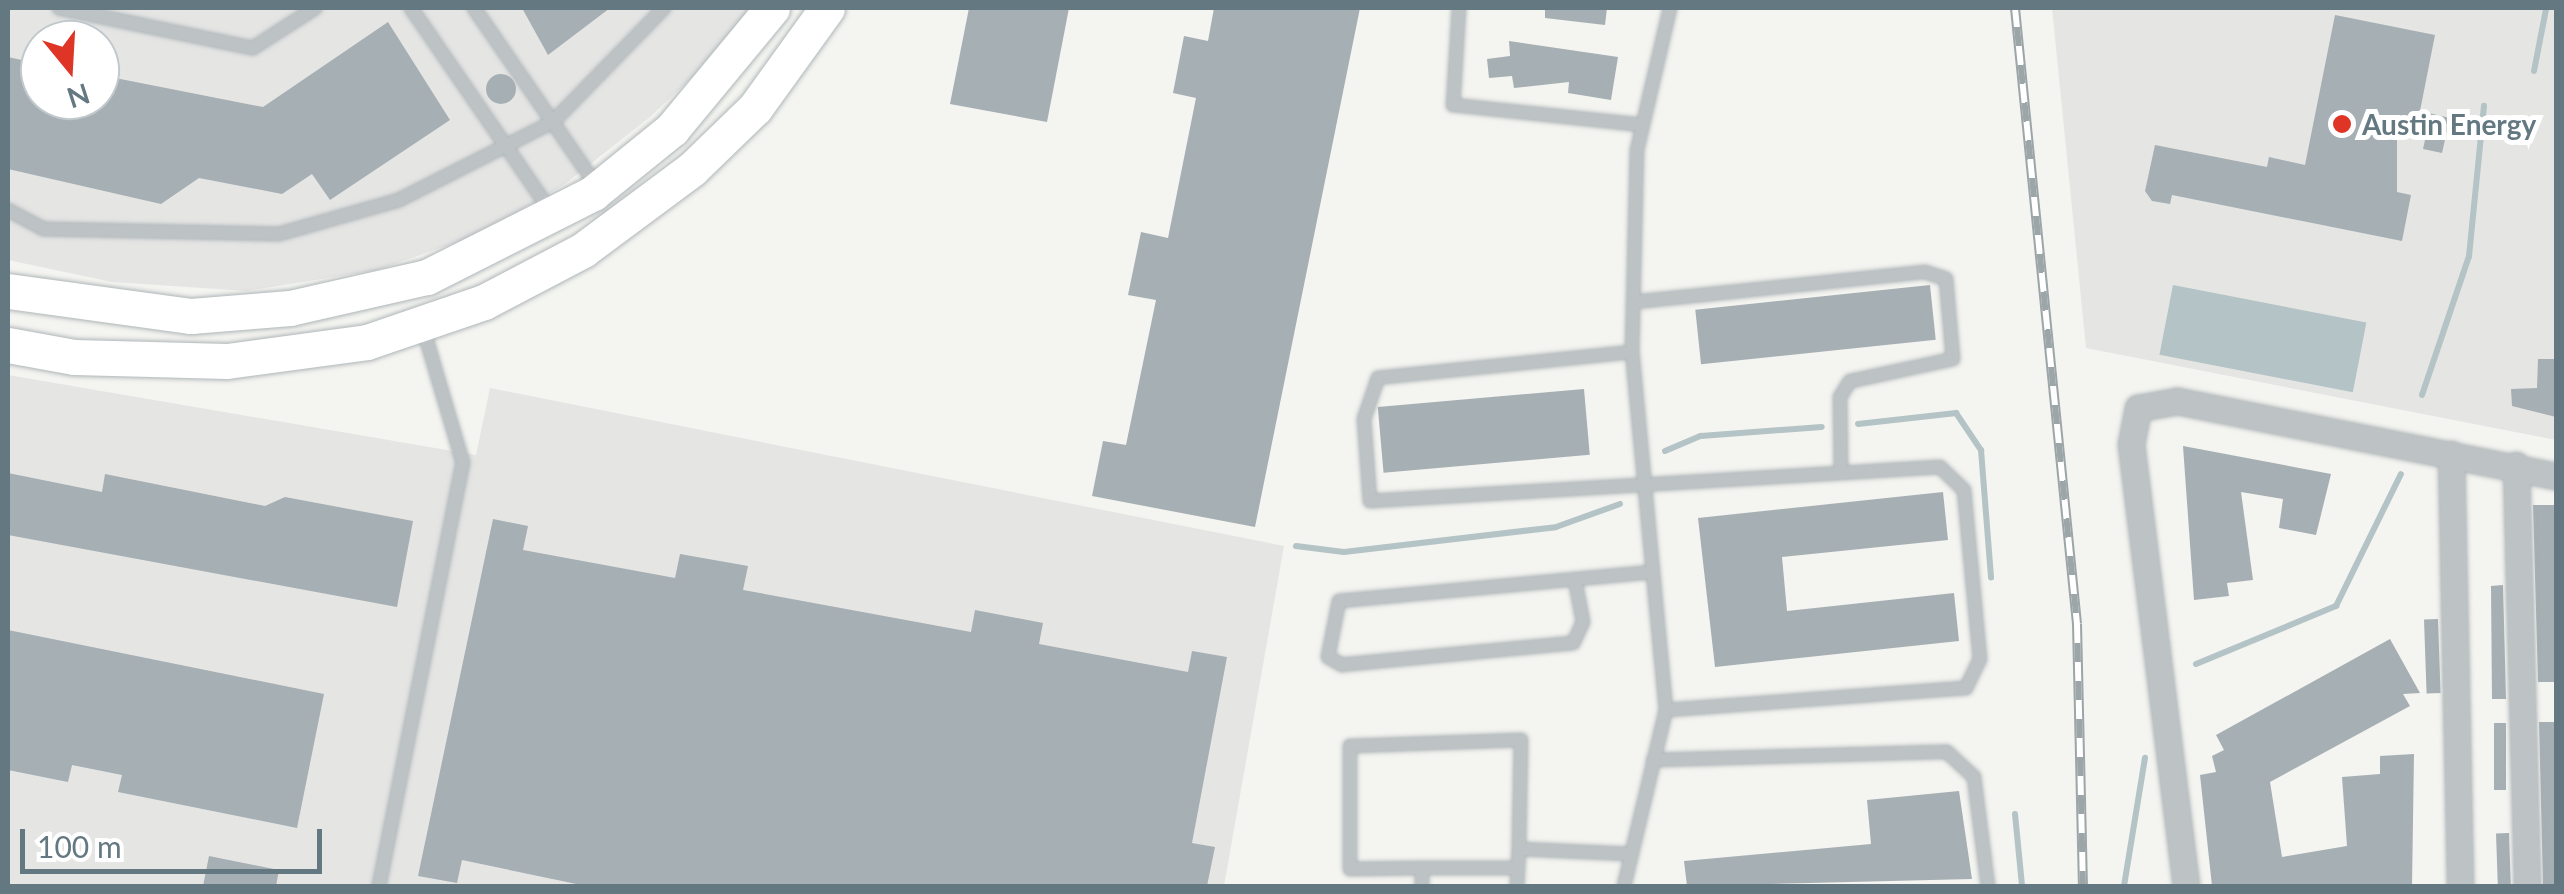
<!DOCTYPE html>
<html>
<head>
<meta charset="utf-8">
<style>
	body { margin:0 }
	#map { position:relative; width:2564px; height:894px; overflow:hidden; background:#f4f4f0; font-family:Lato,sans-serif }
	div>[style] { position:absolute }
	.built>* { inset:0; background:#e5e5e4 }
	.water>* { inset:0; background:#b4c3c5; transform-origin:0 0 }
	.stream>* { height:6px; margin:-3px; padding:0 3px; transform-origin:3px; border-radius:3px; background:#b4c3c5 }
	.building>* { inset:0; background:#a6afb3; transform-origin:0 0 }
	.round { border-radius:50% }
	.roads { filter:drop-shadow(0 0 2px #afb6b9) drop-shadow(0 0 2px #afb6b9) }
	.lane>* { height:12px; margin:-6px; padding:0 6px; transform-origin:6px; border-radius:6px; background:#bdc2c4 }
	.street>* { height:25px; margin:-12.5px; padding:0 12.5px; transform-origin:12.5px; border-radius:12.5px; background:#bdc2c4 }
	.secondary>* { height:35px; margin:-17.5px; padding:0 17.5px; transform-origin:17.5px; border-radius:17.5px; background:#fff }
	.rail>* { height:10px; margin-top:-5px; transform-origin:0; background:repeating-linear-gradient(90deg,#fff 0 19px,#9ca5a8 0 38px); box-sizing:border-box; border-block:2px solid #9ca5a8 }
	.dots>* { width:28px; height:28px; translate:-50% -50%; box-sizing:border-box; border:5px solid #fff; border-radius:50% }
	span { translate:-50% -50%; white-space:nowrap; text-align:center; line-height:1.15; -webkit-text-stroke:10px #fff; paint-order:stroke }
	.poi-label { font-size:28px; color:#647881; font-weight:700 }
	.left { translate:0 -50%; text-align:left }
	.frame { position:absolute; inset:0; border:10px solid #647881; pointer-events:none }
	.north { position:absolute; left:20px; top:20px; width:100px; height:100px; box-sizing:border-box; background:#fff; border:2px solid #c1c9cd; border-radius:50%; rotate:162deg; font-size:28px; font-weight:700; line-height:40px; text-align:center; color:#647881 }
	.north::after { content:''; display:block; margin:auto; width:35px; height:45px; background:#de3526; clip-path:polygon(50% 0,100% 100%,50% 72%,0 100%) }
	.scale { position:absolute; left:20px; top:829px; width:302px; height:45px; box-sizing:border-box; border:5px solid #647881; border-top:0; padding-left:12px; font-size:30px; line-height:35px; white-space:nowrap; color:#647881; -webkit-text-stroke:8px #fff; paint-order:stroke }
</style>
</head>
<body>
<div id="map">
	<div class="built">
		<div style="clip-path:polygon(evenodd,8px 8px,749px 8px,724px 47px,650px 117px,565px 184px,480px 234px,377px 270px,247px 291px,112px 282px,8px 260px,8px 8px,40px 40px,100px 40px,100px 100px,40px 100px,40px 40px)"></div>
		<div style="clip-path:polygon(2052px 8px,2556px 8px,2556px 440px,2086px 348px)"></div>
		<div style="clip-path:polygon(8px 375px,476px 455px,490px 388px,1284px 546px,1224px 886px,8px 886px)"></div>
	</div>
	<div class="water">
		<div style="left:2173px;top:285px;width:197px;height:71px;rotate:11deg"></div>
	</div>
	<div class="stream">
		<div style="left:2534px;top:71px;width:63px;rotate:-79deg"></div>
		<div style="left:2422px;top:395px;width:147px;rotate:-71.3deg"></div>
		<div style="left:2469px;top:256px;width:151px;rotate:-84.3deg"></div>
		<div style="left:1858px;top:424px;width:99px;rotate:-6.4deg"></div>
		<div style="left:1956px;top:413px;width:45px;rotate:56deg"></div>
		<div style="left:1981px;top:450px;width:128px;rotate:85.5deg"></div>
		<div style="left:1665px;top:451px;width:39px;rotate:-23deg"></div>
		<div style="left:1701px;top:436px;width:121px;rotate:-4.3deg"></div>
		<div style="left:1296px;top:546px;width:48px;rotate:7.1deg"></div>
		<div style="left:1344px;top:552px;width:213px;rotate:-6.7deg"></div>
		<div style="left:1556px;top:527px;width:68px;rotate:-19.8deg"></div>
		<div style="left:2196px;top:664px;width:152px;rotate:-22.5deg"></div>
		<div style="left:2336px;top:606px;width:147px;rotate:-63.8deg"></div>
		<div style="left:2015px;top:814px;width:72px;rotate:84.4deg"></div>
		<div style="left:2124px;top:886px;width:130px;rotate:-80.7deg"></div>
	</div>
	<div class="building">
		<div style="clip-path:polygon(522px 8px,610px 8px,548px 55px)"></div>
		<div style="clip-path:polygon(969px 8px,1069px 8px,1047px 122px,950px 104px)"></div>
		<div style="clip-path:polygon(1214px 8px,1360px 8px,1255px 527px,1092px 496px,1103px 441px,1126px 445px,1156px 300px,1128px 295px,1141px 232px,1168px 238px,1196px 98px,1173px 93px,1184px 36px,1208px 41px)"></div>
		<div style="clip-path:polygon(1545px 8px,1607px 8px,1605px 25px,1545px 18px)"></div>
		<div style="clip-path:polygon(2335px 15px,2435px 35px,2420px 111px,2450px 118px,2442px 153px,2423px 149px,2427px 131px,2397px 125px,2397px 192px,2411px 195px,2402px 241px,2172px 195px,2170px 204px,2152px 201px,2145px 191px,2155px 145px,2267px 167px,2269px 157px,2305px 165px)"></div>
		<div style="clip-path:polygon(388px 22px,450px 120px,330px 200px,312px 174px,282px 194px,199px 178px,161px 204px,8px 169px,8px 57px,40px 64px,40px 100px,100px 100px,100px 75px,263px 107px)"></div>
		<div style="clip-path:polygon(1509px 41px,1618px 57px,1611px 100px,1568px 93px,1569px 82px,1514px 88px,1512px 76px,1489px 78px,1487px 59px,1510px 56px)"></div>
		<div class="round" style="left:486px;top:74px;width:30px;height:30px"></div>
		<div style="left:1930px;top:285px;width:55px;height:236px;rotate:84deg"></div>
		<div style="clip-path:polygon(2538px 359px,2556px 359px,2556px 417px,2512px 406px,2511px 389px,2537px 388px)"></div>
		<div style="left:1584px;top:389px;width:66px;height:207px;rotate:85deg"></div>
		<div style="clip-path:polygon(2183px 446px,2331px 474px,2316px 535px,2279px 528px,2283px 499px,2241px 492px,2253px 580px,2227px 583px,2229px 596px,2194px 600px)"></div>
		<div style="clip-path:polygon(8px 473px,102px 492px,105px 474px,265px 506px,285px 497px,413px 521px,397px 607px,8px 535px)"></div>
		<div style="clip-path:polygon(1943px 492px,1948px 540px,1782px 557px,1787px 611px,1954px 593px,1959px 641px,1715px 667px,1698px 518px)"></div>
		<div style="clip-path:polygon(2533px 505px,2556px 505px,2556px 682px,2538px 682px)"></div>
		<div style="clip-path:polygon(493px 519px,528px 526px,523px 550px,675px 578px,680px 554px,748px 566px,743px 590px,971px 632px,975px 610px,1043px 623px,1039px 644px,1188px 672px,1192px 651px,1227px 657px,1192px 843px,1215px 847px,1207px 886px,586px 886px,462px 860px,457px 883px,418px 876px)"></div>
		<div style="clip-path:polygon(2503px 585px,2506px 699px,2492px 699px,2491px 586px)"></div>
		<div style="left:2438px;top:619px;width:74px;height:14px;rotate:88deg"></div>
		<div style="clip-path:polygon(8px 630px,324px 694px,297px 828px,118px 792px,122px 775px,72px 765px,68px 782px,8px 770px)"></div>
		<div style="clip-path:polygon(2390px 639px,2420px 693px,2403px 694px,2410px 706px,2270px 782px,2282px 857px,2347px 846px,2342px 777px,2380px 774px,2380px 756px,2414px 754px,2412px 886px,2212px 886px,2200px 775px,2216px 772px,2212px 756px,2224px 750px,2216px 735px)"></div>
		<div style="clip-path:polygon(2539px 722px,2556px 722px,2556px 886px,2543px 886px)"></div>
		<div style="left:2494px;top:723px;width:12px;height:67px"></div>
		<div style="clip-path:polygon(1959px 791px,1972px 879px,1687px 886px,1684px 861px,1871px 844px,1867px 800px)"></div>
		<div style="left:2509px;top:833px;width:53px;height:13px;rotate:88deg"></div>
		<div style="clip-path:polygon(209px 856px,279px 870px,276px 886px,203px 886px)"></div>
	</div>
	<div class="roads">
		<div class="lane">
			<div style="left:59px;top:8px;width:198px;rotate:11.7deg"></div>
			<div style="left:253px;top:48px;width:74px;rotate:-32.8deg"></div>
			<div style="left:411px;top:8px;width:247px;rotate:55.5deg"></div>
			<div style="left:474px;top:8px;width:216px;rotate:55.4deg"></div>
			<div style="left:1459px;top:8px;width:97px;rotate:93.5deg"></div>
			<div style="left:1453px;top:105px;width:190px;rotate:6deg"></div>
			<div style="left:8px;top:210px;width:40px;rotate:28deg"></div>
			<div style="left:43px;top:229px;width:236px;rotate:1.2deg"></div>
			<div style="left:279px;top:234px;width:125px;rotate:-15.8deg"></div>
			<div style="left:399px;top:200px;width:173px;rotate:-26.9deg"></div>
			<div style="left:553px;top:122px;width:159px;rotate:-45.8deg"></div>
			<div style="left:1634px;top:302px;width:293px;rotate:-5.9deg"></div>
			<div style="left:1925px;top:272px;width:22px;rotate:18deg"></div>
			<div style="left:1946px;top:279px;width:80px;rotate:85deg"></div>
			<div style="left:1953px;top:359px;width:105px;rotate:167.9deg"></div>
			<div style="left:1850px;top:381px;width:19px;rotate:122deg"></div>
			<div style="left:1840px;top:397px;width:75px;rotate:89.2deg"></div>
			<div style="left:1632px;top:352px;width:255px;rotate:174.2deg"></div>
			<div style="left:1378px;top:378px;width:43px;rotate:108.9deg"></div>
			<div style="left:1364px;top:419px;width:82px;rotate:85.8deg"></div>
			<div style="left:1370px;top:501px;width:571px;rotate:-3.41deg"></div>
			<div style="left:1940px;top:467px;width:33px;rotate:44deg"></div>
			<div style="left:1964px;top:490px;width:170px;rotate:84.6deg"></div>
			<div style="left:1980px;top:659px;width:32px;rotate:116deg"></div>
			<div style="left:1966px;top:688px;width:301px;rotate:175.8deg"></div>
			<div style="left:1575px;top:580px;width:43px;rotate:79.2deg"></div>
			<div style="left:1583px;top:622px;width:23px;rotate:115deg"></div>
			<div style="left:1573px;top:643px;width:232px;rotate:174.6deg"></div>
			<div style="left:1342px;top:665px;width:16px;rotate:-150deg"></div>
			<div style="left:1328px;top:657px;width:57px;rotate:-78.9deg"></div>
			<div style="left:1339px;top:601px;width:315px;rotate:-5.3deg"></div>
			<div style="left:1653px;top:760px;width:294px;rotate:-1.6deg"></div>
			<div style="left:1947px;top:752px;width:37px;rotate:43deg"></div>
			<div style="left:1974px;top:777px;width:110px;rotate:82.7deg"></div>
			<div style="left:1422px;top:868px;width:72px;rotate:179.2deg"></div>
			<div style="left:1350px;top:869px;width:123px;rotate:-90deg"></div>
			<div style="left:1350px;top:746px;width:171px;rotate:-2deg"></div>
			<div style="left:1521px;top:740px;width:109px;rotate:91.1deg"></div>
			<div style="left:379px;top:886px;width:431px;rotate:-78.8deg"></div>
			<div style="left:463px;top:463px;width:141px;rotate:-106.5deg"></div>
			<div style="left:1422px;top:886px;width:18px;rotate:-90deg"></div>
			<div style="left:1422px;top:868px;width:96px"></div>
			<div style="left:1517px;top:886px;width:37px;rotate:-87deg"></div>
			<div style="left:1519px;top:849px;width:112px;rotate:2.6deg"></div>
			<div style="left:1624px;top:886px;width:181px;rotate:-76.6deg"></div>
			<div style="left:1666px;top:710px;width:360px;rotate:-95.4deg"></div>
			<div style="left:1632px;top:352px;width:202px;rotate:-88.6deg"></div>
			<div style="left:1637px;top:150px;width:146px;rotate:-76.9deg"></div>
		</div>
		<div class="street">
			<div style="left:2451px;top:454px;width:432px;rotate:88.8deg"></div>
			<div style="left:2516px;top:465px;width:421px;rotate:88.5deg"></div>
			<div style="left:2186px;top:886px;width:445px;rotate:-97.1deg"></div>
			<div style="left:2131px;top:444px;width:37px;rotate:-79deg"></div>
			<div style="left:2138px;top:408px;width:40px;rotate:-10deg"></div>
			<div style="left:2177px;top:401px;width:386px;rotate:11.2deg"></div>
		</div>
		<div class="secondary">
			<div style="left:8px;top:291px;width:185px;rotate:7.8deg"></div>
			<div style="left:191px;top:316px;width:99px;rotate:-4.6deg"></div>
			<div style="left:290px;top:308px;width:140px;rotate:-12.8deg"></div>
			<div style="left:427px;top:277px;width:186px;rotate:-26.8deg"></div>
			<div style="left:593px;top:193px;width:102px;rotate:-39deg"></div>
			<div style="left:672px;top:129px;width:157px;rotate:-50.4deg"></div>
			<div style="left:8px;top:345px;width:67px;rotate:10.3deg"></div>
			<div style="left:74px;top:357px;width:153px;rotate:1.5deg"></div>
			<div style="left:227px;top:361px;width:141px;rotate:-7.7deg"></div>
			<div style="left:367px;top:342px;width:124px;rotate:-18.9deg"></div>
			<div style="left:484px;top:302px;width:112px;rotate:-27.7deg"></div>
			<div style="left:583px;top:250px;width:136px;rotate:-36.6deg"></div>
			<div style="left:692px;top:169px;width:88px;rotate:-44.1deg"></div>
			<div style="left:755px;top:108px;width:123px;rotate:-54.2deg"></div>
		</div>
	</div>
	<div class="rail">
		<div style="left:2015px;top:8px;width:619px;rotate:84.25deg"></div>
		<div style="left:2077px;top:624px;width:262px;rotate:88.7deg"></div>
	</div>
	<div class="dots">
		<div style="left:2342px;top:124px;background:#de3526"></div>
	</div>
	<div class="poi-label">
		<span class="left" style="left:2362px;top:124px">Austin Energy</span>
	</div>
	<div class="frame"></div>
	<div class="north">N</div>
	<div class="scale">100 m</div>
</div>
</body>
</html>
